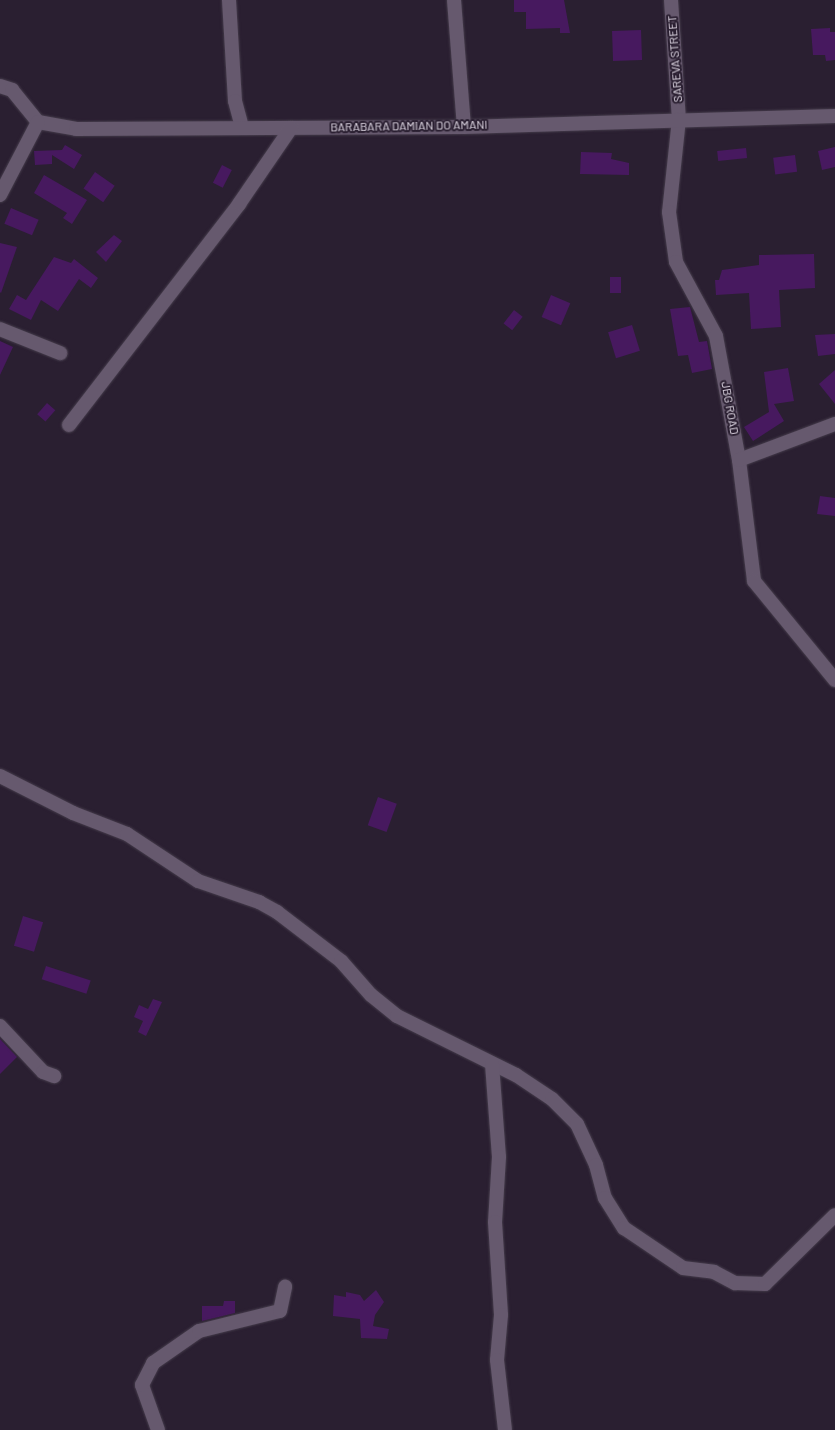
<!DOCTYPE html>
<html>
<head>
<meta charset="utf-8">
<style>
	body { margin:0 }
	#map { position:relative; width:835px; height:1430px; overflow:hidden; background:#2a1f31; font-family:Barlow,sans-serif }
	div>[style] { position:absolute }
	.building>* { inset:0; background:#47195f; transform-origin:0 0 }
	.roads { filter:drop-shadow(0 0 1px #453c4b) drop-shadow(0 0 1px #453c4b) }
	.minor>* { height:14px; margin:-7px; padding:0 7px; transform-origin:7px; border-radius:7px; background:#66596e }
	span { translate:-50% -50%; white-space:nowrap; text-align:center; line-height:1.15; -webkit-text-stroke:4px #2a1f31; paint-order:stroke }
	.street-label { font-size:12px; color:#e6dfeb }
</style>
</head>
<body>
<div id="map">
	<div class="building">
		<div style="clip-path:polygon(514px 0,564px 0,570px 33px,560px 33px,560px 28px,526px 29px,526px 12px,514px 12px)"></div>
		<div style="clip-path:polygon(830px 28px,830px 32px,835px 32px,835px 60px,826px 61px,825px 55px,813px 55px,811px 29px)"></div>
		<div style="left:641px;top:30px;width:30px;height:29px;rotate:88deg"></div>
		<div style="clip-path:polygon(65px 145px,82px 155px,74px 169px,52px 155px,52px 164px,35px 165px,34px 151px,62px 150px)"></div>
		<div style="clip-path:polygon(835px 147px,835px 167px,822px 170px,818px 151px)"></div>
		<div style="left:746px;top:148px;width:10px;height:29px;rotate:84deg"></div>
		<div style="clip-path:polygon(581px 152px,612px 153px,611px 159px,629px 163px,629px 175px,580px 174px)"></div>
		<div style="left:795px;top:155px;width:17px;height:22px;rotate:83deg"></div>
		<div style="left:222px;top:165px;width:11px;height:20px;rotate:27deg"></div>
		<div style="left:95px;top:172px;width:24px;height:20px;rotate:35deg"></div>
		<div style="clip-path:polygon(44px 175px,87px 200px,72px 224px,63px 218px,67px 213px,34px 193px)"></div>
		<div style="left:11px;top:208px;width:30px;height:17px;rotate:23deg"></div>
		<div style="clip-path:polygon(114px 235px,122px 241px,106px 262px,96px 252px)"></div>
		<div style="clip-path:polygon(0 243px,17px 247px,1px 293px,0 292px)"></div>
		<div style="clip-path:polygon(814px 254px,815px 288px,779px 290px,781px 327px,751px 329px,749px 293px,716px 295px,715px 280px,719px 280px,722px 270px,759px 265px,759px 255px)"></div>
		<div style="clip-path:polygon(54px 257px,71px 263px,74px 259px,98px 278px,91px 288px,79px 279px,58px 311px,41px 300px,31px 320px,9px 309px,17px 295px,26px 300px)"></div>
		<div style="left:610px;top:277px;width:11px;height:16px"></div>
		<div style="left:551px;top:295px;width:21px;height:24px;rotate:23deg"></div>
		<div style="clip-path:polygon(690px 307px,699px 342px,707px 341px,712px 369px,692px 373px,688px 355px,678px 356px,670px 309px)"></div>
		<div style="left:514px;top:310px;width:11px;height:17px;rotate:38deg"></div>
		<div style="left:632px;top:325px;width:27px;height:25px;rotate:73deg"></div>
		<div style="clip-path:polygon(835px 334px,835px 354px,818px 356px,815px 335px)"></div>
		<div style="clip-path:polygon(0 341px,13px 347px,0 375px)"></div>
		<div style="clip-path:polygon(788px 368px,794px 401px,774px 404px,784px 421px,753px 441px,744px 427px,769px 412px,764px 372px)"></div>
		<div style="clip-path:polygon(835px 370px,835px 404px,819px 384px)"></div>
		<div style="left:47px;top:403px;width:11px;height:15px;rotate:41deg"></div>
		<div style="clip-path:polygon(820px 496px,835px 498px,835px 516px,817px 514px)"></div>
		<div style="left:378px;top:797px;width:20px;height:30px;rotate:20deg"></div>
		<div style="left:23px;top:916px;width:21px;height:31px;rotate:17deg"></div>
		<div style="left:46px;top:966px;width:47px;height:14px;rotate:18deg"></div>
		<div style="clip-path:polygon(153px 999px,162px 1002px,146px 1036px,138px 1032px,143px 1021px,134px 1017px,139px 1005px,148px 1009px)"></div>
		<div style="clip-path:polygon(0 1039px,17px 1057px,0 1074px)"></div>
		<div style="clip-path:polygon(376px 1290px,384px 1302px,375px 1315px,373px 1326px,389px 1329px,387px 1339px,361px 1338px,360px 1319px,333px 1316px,334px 1295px,346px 1297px,346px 1292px,360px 1295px,364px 1301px)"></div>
		<div style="clip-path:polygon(224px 1301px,235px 1301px,235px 1313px,202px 1321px,202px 1306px,223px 1306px)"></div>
	</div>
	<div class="roads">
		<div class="minor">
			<div style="left:229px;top:0;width:101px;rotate:86.6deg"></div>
			<div style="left:235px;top:101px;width:27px;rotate:75deg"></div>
			<div style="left:454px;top:0;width:127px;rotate:85.5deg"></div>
			<div style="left:671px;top:0;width:119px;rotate:86.2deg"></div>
			<div style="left:679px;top:119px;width:94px;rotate:96.1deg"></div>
			<div style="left:669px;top:212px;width:50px;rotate:82deg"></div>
			<div style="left:676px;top:262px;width:84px;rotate:61.6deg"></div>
			<div style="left:716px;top:336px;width:126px;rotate:79.5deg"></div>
			<div style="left:739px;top:460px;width:122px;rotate:82.9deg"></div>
			<div style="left:754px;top:581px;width:128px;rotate:50.7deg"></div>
			<div style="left:0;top:86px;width:13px;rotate:18deg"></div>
			<div style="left:12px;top:90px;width:41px;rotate:50.9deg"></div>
			<div style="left:38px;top:122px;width:39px;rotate:10deg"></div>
			<div style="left:76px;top:129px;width:388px;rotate:-0.3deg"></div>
			<div style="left:464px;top:127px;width:371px;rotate:-1.7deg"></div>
			<div style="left:0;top:195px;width:82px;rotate:-62.5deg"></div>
			<div style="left:0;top:329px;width:65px;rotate:21.8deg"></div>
			<div style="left:69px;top:425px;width:279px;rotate:-52.4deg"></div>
			<div style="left:239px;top:204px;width:92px;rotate:-55.6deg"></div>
			<div style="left:739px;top:460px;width:103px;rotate:-20.6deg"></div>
			<div style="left:0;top:776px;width:82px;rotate:26.9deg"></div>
			<div style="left:73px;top:813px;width:58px;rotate:21.3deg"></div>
			<div style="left:127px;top:834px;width:85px;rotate:33.5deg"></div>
			<div style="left:198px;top:881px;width:65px;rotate:19deg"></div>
			<div style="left:259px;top:902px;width:21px;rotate:29deg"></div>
			<div style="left:277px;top:912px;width:81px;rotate:37.4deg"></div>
			<div style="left:341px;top:961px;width:45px;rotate:48.6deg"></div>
			<div style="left:371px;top:995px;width:33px;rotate:39deg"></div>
			<div style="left:397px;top:1016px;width:133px;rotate:26.4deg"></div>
			<div style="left:516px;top:1075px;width:43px;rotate:33.7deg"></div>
			<div style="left:552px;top:1099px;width:35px;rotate:45deg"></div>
			<div style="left:577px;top:1124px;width:45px;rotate:65.1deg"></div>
			<div style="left:596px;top:1165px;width:34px;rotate:75deg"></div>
			<div style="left:605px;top:1198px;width:36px;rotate:58deg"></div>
			<div style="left:624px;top:1228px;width:71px;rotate:34.1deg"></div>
			<div style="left:683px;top:1268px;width:31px;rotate:7deg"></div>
			<div style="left:714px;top:1272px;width:24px;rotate:28deg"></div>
			<div style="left:735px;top:1283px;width:30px;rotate:2deg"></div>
			<div style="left:765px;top:1284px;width:98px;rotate:-44.6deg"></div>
			<div style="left:0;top:1026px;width:63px;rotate:46.9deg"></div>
			<div style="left:43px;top:1072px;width:12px;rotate:20deg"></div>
			<div style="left:492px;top:1064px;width:93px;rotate:85.7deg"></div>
			<div style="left:499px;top:1157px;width:65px;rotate:93.5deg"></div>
			<div style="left:495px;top:1222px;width:93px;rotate:86.3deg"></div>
			<div style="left:501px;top:1315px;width:45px;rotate:95.1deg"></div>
			<div style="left:497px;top:1360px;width:70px;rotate:83.5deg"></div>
			<div style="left:158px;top:1430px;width:48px;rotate:-109.6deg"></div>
			<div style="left:142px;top:1385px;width:25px;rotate:-63deg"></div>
			<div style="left:153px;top:1363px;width:56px;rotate:-34.8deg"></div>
			<div style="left:199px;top:1331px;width:83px;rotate:-13.9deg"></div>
			<div style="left:280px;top:1311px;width:25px;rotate:-78deg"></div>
		</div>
	</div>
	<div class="street-label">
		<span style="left:675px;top:59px;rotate:-94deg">SAREVA STREET</span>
		<span style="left:409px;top:126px;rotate:-1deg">BARABARA DAMIAN DO AMANI</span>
		<span style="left:730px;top:408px;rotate:80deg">JBG ROAD</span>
	</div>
</div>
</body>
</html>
